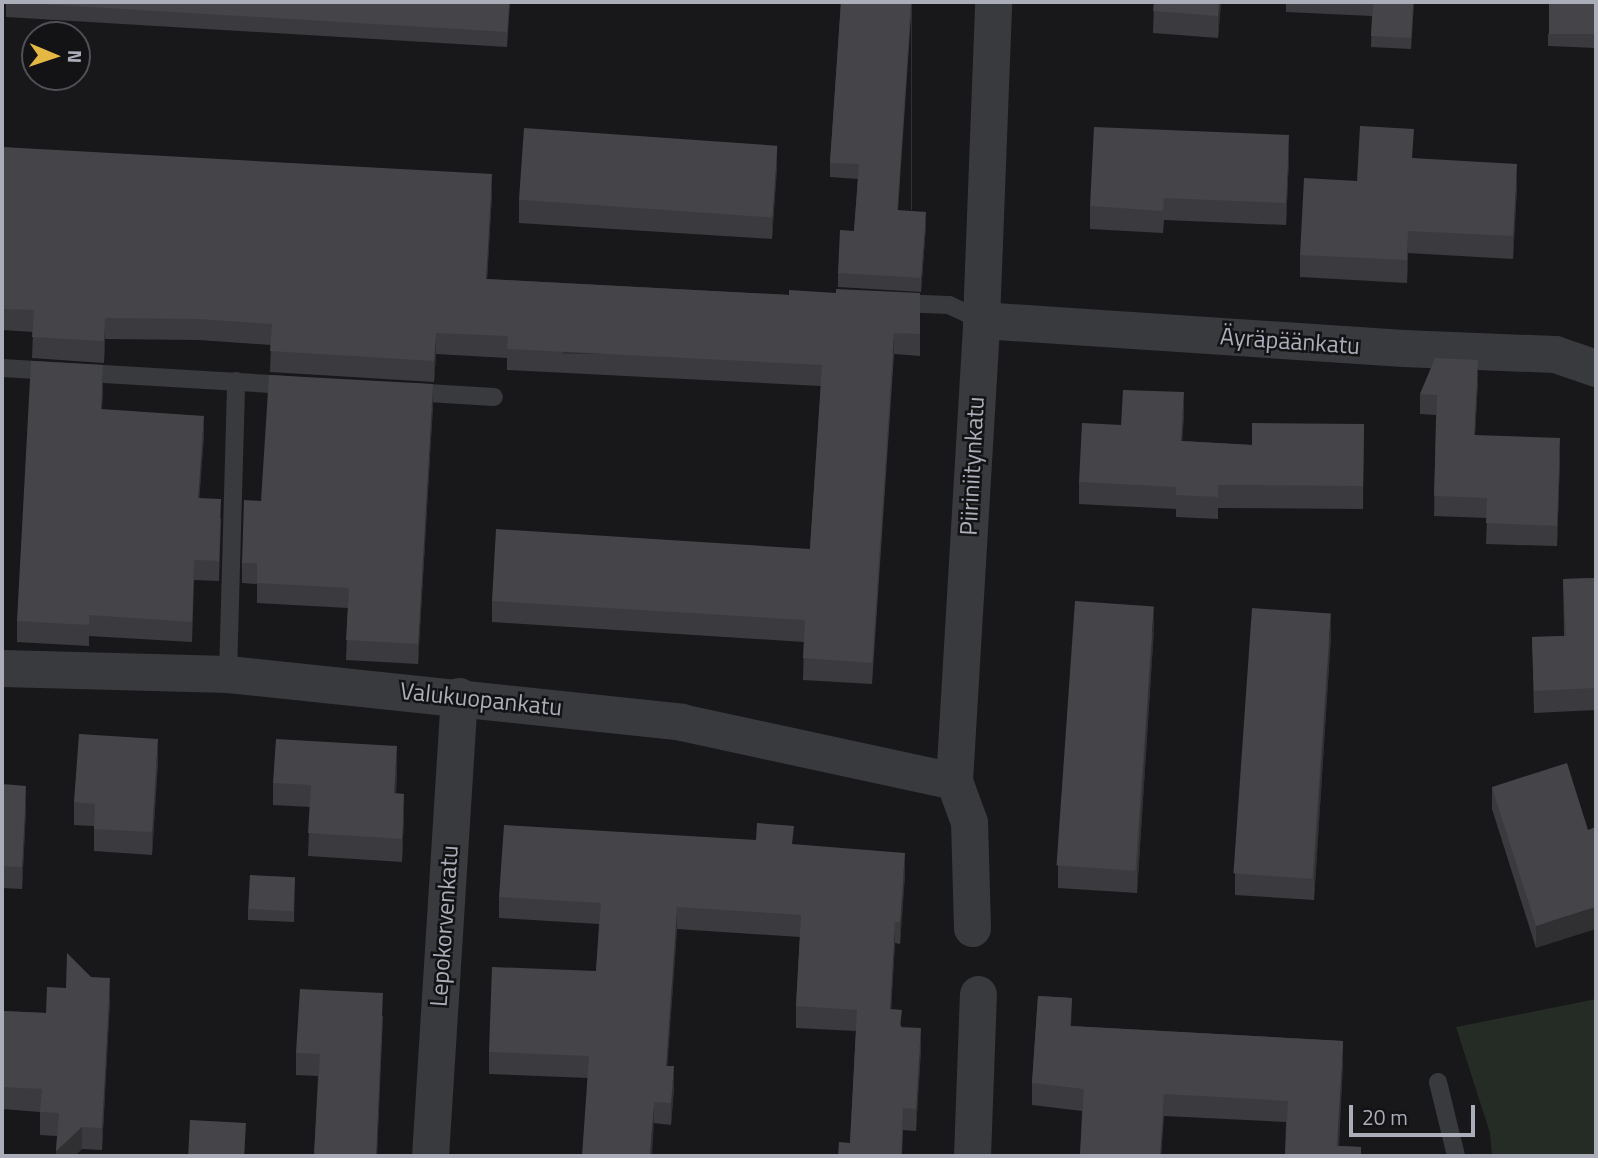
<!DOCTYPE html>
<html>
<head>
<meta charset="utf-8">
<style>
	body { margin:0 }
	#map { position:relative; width:1598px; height:1158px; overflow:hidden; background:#18181a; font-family:"Titillium Web",sans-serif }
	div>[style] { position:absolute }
	.green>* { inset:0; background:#242c25 }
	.service>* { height:18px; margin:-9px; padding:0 9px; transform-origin:9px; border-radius:9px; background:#393a3e }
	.minor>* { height:37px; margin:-18.5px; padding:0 18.5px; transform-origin:18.5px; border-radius:18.5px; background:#393a3e }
	.wall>* { inset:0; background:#3b3b3f }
	.shaded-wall>* { inset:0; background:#303033; transform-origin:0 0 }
	.building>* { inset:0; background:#454549; transform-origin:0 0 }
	span { translate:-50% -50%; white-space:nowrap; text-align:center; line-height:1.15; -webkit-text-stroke:5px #131315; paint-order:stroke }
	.street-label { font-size:24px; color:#abaeb8 }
	.frame { position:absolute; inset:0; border:4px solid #abaeb8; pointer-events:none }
	.north { position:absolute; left:21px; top:21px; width:70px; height:70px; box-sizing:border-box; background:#131315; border:2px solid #505156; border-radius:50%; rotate:92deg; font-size:19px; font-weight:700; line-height:28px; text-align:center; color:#abaeb8 }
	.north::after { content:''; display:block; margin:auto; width:24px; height:32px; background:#e5b844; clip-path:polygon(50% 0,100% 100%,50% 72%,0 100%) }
	.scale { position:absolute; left:1349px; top:1105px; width:126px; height:32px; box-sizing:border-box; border:4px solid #abaeb8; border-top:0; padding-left:9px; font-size:21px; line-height:24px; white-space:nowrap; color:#abaeb8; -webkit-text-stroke:5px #131315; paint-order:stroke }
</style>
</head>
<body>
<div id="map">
	<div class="green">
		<div style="clip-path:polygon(1596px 999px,1596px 1156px,1492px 1156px,1490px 1133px,1456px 1027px)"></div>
	</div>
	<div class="service">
		<div style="left:897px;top:303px;width:52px;rotate:2.2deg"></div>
		<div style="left:949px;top:305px;width:35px;rotate:25deg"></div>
		<div style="left:2px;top:368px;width:290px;rotate:3.4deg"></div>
		<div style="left:411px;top:392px;width:83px;rotate:3.4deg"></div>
		<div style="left:228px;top:674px;width:293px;rotate:-88.4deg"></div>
		<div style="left:1438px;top:1082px;width:76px;rotate:76.3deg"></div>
	</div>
	<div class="minor">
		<div style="left:981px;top:320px;width:423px;rotate:3.8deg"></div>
		<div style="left:1403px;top:348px;width:152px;rotate:2.3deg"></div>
		<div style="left:1555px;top:354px;width:43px;rotate:18.9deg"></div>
		<div style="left:2px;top:668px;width:226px;rotate:1.5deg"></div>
		<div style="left:228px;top:674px;width:456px;rotate:6deg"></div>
		<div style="left:681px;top:722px;width:279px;rotate:12.2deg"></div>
		<div style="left:972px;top:928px;width:106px;rotate:-91.6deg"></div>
		<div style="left:969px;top:822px;width:44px;rotate:-110.1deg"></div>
		<div style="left:954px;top:781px;width:462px;rotate:-86.6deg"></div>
		<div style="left:981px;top:320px;width:318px;rotate:-87.8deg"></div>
		<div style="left:430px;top:1156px;width:461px;rotate:-86.4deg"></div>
		<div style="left:972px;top:1156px;width:162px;rotate:-87.9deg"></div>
	</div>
	<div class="wall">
		<div style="clip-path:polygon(6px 2px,510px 2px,507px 47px,6px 17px)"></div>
		<div style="clip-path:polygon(841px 2px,912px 2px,898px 210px,926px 226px,921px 292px,838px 287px,838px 273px,854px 231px,858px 179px,830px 177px,830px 163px)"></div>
		<div style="clip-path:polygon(1154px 2px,1221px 2px,1218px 38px,1153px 33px)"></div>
		<div style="clip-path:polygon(1286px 2px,1414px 2px,1411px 49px,1371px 47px,1372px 16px,1286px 12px)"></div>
		<div style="clip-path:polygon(1596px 2px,1596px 48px,1548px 46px,1548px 34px)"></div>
		<div style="clip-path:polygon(2px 147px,492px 195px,487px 279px,789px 295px,836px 293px,920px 293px,920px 356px,894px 354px,872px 684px,803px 680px,804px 642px,492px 622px,492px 601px,810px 549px,821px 386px,507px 370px,507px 358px,436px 354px,434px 382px,270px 372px,271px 345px,199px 340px,105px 339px,104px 363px,32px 358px,33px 332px,2px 330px)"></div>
		<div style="clip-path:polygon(1289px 157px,1286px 225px,1164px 220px,1163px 233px,1090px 229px,1090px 206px)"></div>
		<div style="clip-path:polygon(1413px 158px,1517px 186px,1513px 259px,1408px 253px,1407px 283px,1300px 277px,1300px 255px,1357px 181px)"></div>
		<div style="clip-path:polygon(777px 167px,772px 239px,519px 223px,519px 200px)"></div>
		<div style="clip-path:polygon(1478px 380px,1475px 435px,1560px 459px,1557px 546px,1486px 544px,1487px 518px,1434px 516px,1436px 415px,1420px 414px,1420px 394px)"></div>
		<div style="clip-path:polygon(103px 385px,102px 410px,204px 436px,199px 498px,221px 519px,219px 581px,194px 580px,192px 642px,89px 636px,89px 646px,17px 642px,17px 621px)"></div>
		<div style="clip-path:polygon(433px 405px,418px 664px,346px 660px,348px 608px,257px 603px,257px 584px,242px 583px,242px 563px)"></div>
		<div style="clip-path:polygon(1184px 415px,1182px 441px,1252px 445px,1364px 424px,1363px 509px,1218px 508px,1218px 519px,1176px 517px,1176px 509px,1079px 504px,1079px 482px,1121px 425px)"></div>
		<div style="clip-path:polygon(1596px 578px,1596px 710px,1534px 713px,1532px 637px,1564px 636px,1563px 579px)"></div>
		<div style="clip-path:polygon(1154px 628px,1137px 893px,1058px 888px,1058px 865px)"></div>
		<div style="clip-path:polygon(1331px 635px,1314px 900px,1235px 895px,1235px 873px)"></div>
		<div style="clip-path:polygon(158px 762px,152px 855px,94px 851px,94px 826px,74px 825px,74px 802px)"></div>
		<div style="clip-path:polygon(397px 769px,396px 794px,404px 816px,402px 862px,308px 856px,310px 807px,273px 805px,273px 783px)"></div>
		<div style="clip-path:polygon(2px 784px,26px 808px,22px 889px,2px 888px)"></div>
		<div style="clip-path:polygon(1492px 787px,1588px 830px,1536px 948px,1492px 809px)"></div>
		<div style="clip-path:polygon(794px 845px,905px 874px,900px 944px,895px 943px,891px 1009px,902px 1027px,921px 1049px,916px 1131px,903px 1130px,902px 1156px,838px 1156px,850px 1143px,856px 1031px,796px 1028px,796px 1006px,800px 937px,677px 929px,667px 1066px,674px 1088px,671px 1125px,654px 1123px,588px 1078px,489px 1074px,489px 1052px,596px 971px,599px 924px,499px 918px,499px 897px)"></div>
		<div style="clip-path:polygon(295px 877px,294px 922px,248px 920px,248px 909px)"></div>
		<div style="clip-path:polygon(1038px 996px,1072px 998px,1071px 1026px,1343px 1041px,1343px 1062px,1339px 1146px,1361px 1147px,1361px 1156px,1285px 1156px,1286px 1122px,1164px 1116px,1161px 1156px,1080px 1156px,1082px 1111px,1032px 1105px,1032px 1083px)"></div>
		<div style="clip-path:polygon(110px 1000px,102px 1150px,82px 1149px,56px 1156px,57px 1136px,40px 1135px,40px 1112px,2px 1109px,2px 1011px,46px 1013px)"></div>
		<div style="clip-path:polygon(383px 1016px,377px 1156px,314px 1156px,318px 1076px,296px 1075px,296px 1053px)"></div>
	</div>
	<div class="shaded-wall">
		<div style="left:911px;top:2px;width:1px;height:208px"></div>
		<div style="clip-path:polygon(1219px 2px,1221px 2px,1218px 38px,1218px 16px)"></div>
		<div style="clip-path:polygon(1289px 135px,1289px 157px,1286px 225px,1286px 203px)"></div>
		<div style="clip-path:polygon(777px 144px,777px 167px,772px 239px,772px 217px)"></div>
		<div style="clip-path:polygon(1517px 164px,1517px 186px,1513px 259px,1513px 236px)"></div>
		<div style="clip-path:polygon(492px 174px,492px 195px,486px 300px,486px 279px)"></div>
		<div style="clip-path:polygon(926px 212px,926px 226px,921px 292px,921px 278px)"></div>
		<div style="clip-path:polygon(1408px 231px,1408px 253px,1407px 283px,1407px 260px)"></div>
		<div style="clip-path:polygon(105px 318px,105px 339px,104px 363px,104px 341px)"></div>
		<div style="clip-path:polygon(436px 333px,436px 354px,434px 382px,434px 361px)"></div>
		<div style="left:894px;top:333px;width:21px;height:331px;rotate:90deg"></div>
		<div style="clip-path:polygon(1478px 360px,1478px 380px,1474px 456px,1474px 435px)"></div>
		<div style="clip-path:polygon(103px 365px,103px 385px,101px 430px,101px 409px)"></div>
		<div style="clip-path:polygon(433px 384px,433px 405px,418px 664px,418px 644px)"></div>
		<div style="clip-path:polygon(1184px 392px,1184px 415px,1181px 463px,1181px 441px)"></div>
		<div style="clip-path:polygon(204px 416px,204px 436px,198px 518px,198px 498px)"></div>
		<div style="clip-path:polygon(1560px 438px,1560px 459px,1557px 546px,1557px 526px)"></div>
		<div style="clip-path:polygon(1154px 606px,1154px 628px,1137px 893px,1137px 870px)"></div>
		<div style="clip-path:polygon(1331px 613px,1331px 635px,1314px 900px,1314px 878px)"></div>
		<div style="clip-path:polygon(158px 739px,158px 762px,152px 855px,152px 832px)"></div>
		<div style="clip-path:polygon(397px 746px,397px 769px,394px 816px,394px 793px)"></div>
		<div style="clip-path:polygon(26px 786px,26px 808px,22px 889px,22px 867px)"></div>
		<div style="clip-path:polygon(404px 794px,404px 816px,402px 862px,402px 839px)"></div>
		<div style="clip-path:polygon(905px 853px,905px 874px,900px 944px,900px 922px)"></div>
		<div style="clip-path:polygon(677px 907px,677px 929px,666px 1087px,666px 1066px)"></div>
		<div style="clip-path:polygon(1596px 907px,1596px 929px,1536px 948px,1536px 926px)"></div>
		<div style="clip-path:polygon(895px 922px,895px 943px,890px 1031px,890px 1009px)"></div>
		<div style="clip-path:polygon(110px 978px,110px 1000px,102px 1150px,102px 1128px)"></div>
		<div style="clip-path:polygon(383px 993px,377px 1156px,376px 1156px)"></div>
		<div style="clip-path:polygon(921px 1028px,921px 1049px,916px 1131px,916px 1109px)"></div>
		<div style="clip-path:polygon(1343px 1041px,1343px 1062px,1338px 1156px,1337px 1146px)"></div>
		<div style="clip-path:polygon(674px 1066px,674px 1088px,671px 1125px,671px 1103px)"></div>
		<div style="clip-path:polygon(1164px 1094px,1161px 1156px,1160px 1156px)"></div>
		<div style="clip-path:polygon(654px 1102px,654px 1123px,652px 1156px,650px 1156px)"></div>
		<div style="clip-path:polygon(82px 1127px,82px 1149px,75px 1156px,56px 1156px,56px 1151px)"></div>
	</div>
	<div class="building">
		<div style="clip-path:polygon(6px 2px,509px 2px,507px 32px)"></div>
		<div style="clip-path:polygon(841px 2px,911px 2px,897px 210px,926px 212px,921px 278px,838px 273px,840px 230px,854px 231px,859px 164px,830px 163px)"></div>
		<div style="clip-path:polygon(1154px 2px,1219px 2px,1218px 16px,1153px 11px)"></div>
		<div style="clip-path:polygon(1321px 2px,1413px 2px,1411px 38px,1371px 36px,1373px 4px)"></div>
		<div style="left:1549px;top:2px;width:47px;height:32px"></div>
		<div style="clip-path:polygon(1360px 126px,1414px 129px,1412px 158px,1517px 164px,1513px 236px,1408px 231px,1407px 260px,1300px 255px,1304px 178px,1357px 181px)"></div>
		<div style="clip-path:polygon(1094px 127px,1289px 135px,1286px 203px,1164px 198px,1163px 211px,1090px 206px)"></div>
		<div style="left:524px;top:128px;width:254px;height:72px;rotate:4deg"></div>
		<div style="clip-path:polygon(2px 147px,492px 174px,486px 279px,789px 295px,789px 290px,836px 293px,836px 289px,920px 293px,920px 334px,894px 333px,872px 663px,803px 658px,805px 620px,492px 601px,496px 529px,810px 549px,822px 365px,507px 349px,508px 336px,436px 333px,434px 361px,270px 351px,272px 324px,199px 319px,105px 318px,104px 341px,32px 337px,34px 310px,2px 309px)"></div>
		<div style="clip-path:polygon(1435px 358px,1478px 360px,1474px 435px,1560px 438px,1557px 526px,1486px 523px,1487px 498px,1434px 496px,1437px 395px,1420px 394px)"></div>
		<div style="clip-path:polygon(31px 361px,103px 365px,101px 409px,204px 416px,198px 498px,221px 499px,219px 561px,194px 560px,192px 622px,89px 615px,89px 625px,17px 621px)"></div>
		<div style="clip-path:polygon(269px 375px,433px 384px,418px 644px,346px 640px,349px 588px,257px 583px,257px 563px,242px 563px,244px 500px,261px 501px)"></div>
		<div style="clip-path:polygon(1123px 390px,1184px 392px,1181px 441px,1252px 445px,1252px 423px,1364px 424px,1363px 486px,1218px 485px,1218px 497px,1176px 495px,1176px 487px,1079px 482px,1082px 423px,1121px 425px)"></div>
		<div style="clip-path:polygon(1596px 578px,1596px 688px,1534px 691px,1532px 637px,1566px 636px,1563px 579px)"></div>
		<div style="left:1075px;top:601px;width:79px;height:265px;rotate:4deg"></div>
		<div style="left:1252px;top:608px;width:79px;height:266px;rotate:4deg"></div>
		<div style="clip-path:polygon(79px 734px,158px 739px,152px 832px,94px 829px,95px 804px,74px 802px)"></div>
		<div style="clip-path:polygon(276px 739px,397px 746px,394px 793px,404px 794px,402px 839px,308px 833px,311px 785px,273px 783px)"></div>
		<div style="clip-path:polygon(1567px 763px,1588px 830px,1596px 827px,1596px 907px,1536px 926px,1492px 787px)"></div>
		<div style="clip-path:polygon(2px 784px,26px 786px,22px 867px,2px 866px)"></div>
		<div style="clip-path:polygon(757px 823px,794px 826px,792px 844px,905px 853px,900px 922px,895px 922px,890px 1009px,902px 1010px,900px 1027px,921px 1028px,916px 1109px,903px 1108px,901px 1156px,838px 1156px,839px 1142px,850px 1143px,857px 1010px,796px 1006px,801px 915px,677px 907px,666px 1066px,674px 1066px,671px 1103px,654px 1102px,650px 1156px,582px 1156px,589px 1056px,489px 1052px,492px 967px,596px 971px,601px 903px,499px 897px,504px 825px,756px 840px)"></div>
		<div style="left:250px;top:875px;width:45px;height:34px;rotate:3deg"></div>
		<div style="clip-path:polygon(67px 953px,91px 977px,110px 978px,102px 1128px,82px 1127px,56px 1151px,59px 1113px,40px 1112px,42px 1089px,2px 1087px,2px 1011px,46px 1013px,47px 987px,66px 988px)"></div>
		<div style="clip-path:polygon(300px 989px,383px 993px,376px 1156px,314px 1156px,320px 1054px,296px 1053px)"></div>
		<div style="clip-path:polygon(1038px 996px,1072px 998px,1070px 1026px,1343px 1041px,1337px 1146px,1361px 1147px,1361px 1156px,1285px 1156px,1288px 1101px,1164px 1094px,1160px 1156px,1080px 1156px,1084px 1089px,1032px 1083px)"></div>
		<div style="left:190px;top:1120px;width:56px;height:36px;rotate:3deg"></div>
	</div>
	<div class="street-label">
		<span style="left:1290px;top:341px;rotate:4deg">Äyräpäänkatu</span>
		<span style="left:972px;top:466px;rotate:-87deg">Piiriniitynkatu</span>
		<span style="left:481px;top:699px;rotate:6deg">Valukuopankatu</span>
		<span style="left:444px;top:926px;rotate:-86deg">Lepokorvenkatu</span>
	</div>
	<div class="frame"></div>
	<div class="north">N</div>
	<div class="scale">20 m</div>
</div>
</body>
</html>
